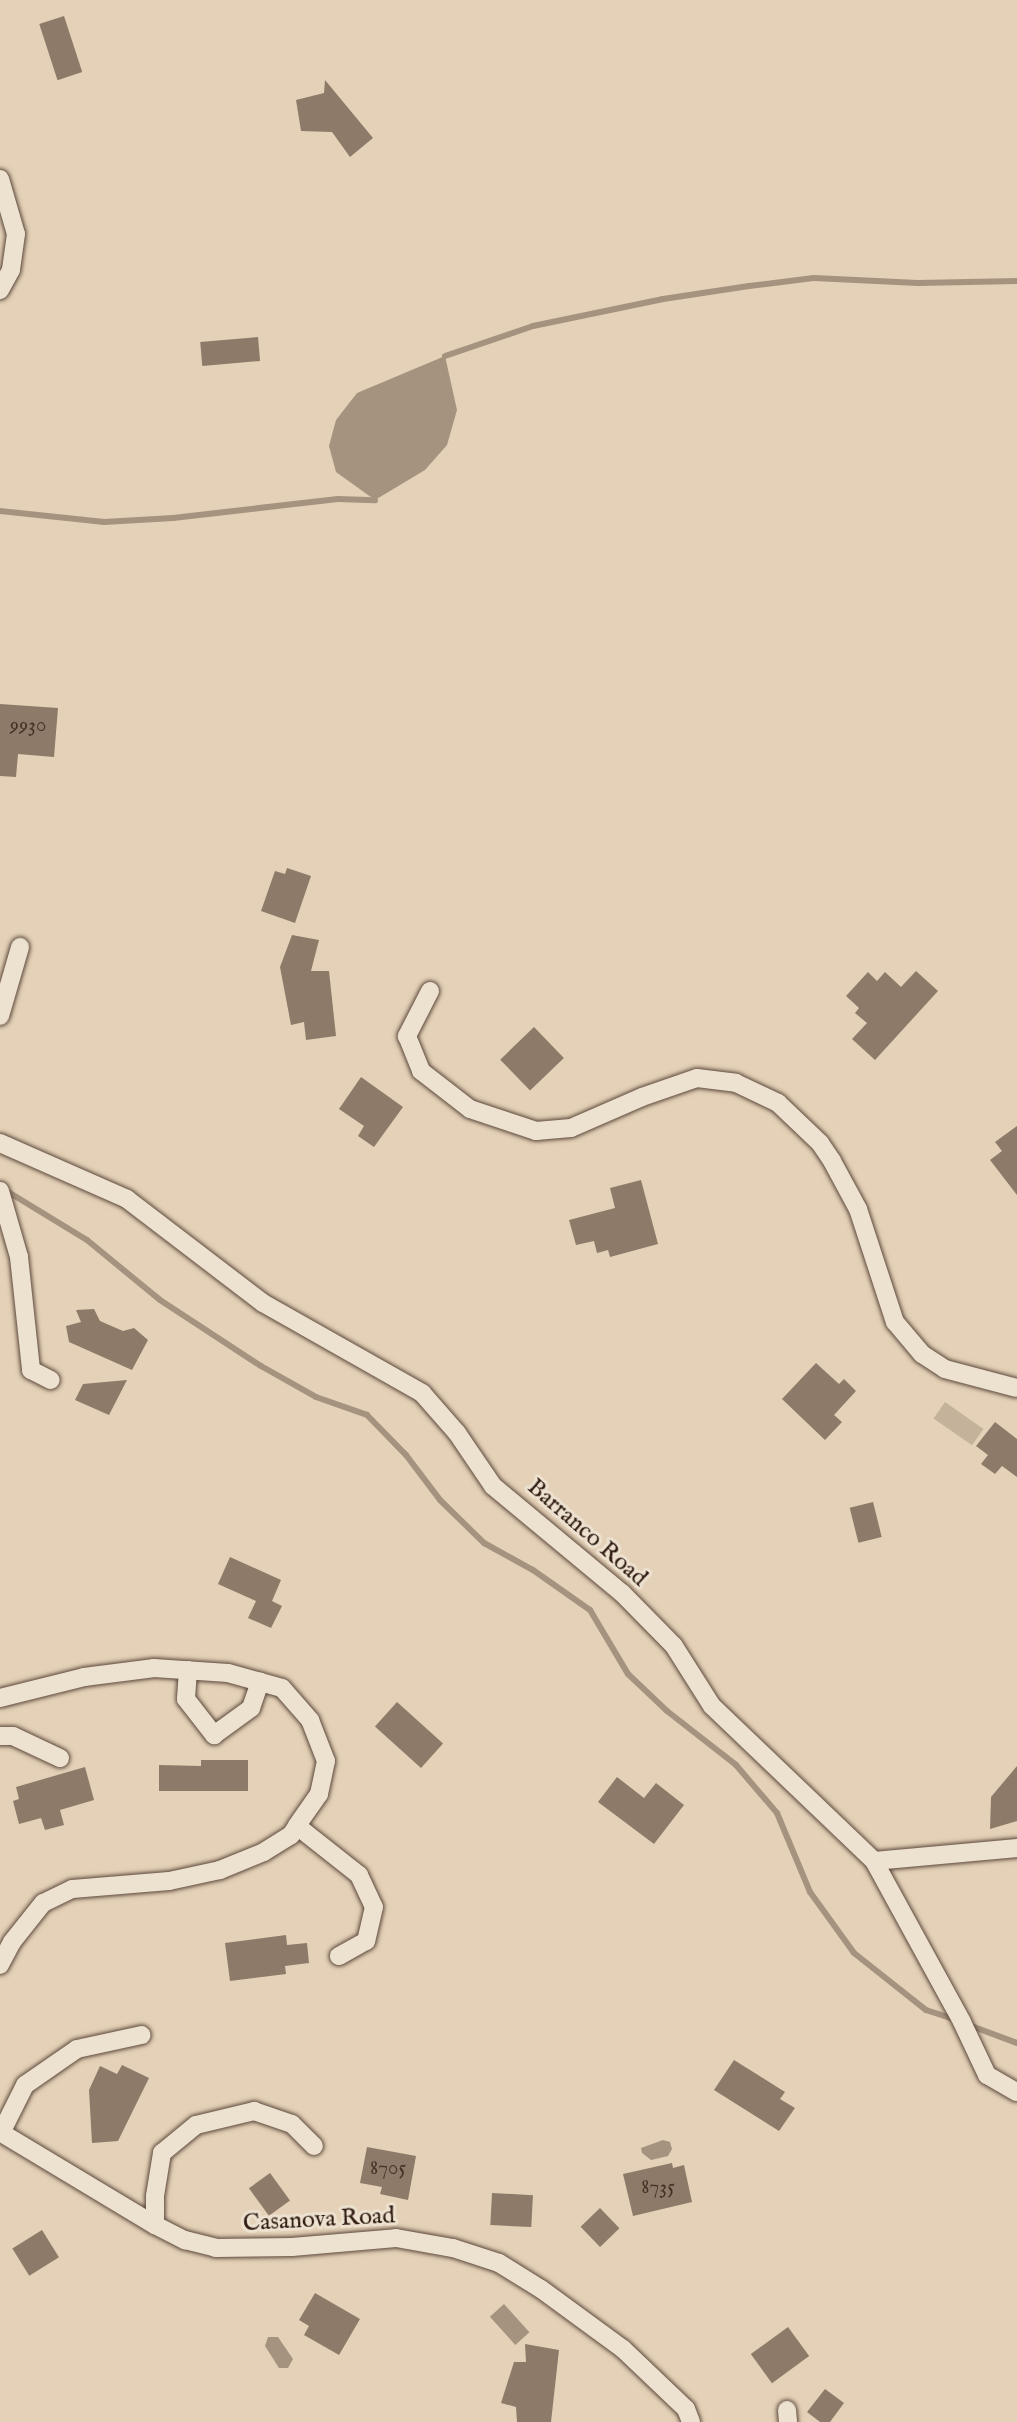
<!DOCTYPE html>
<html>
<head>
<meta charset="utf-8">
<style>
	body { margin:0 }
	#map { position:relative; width:1017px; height:2422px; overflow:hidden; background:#e4d1b7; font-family:"IM FELL English",serif }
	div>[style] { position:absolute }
	.green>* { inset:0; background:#c5b29b; transform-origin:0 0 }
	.water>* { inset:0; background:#a6937f; transform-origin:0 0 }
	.stream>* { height:6px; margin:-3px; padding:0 3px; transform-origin:3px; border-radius:3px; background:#a6937f }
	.building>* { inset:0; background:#8d7a68; transform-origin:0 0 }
	.roads { filter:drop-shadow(0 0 2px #5c483b) drop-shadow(0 0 2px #5c483b) }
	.street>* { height:18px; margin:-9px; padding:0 9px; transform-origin:9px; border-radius:9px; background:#ede1d0 }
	span { translate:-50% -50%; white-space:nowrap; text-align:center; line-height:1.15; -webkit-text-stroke:6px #ede1d0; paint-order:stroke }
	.number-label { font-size:21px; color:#463328 }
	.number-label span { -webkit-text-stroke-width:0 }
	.street-label { font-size:24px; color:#2f1b12 }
</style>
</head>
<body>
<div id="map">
	<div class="green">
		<div style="left:945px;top:1402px;width:47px;height:20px;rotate:35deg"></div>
	</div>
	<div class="water">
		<div style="clip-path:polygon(445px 356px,457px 410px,447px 445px,425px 470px,375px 500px,336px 472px,329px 446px,336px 420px,357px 393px)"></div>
		<div style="clip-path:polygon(663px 2140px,670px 2142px,672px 2149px,668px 2156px,651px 2160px,642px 2153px,641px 2148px)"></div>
		<div style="left:504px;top:2304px;width:38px;height:19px;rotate:48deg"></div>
		<div style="clip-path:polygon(268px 2337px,278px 2337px,293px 2359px,288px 2368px,279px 2368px,265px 2346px)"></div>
	</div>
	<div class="stream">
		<div style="left:445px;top:356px;width:93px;rotate:-18.8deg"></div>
		<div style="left:533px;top:326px;width:133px;rotate:-11.7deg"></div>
		<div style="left:663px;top:299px;width:87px;rotate:-8.6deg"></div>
		<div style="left:749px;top:286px;width:65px;rotate:-7deg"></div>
		<div style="left:814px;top:278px;width:104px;rotate:2.8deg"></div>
		<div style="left:918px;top:283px;width:99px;rotate:-1.2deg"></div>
		<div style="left:0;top:511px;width:105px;rotate:6deg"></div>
		<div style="left:104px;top:522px;width:69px;rotate:-3.3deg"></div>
		<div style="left:173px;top:518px;width:166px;rotate:-6.6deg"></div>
		<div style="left:338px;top:499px;width:37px;rotate:2deg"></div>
		<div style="left:5px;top:1190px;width:96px;rotate:31.4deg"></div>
		<div style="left:87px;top:1240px;width:94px;rotate:39.4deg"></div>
		<div style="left:160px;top:1300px;width:121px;rotate:33.2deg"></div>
		<div style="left:261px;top:1366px;width:63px;rotate:29.4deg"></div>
		<div style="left:316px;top:1397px;width:54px;rotate:19.4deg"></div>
		<div style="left:367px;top:1415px;width:56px;rotate:45.7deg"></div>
		<div style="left:406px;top:1455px;width:56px;rotate:52.9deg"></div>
		<div style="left:440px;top:1500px;width:62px;rotate:44.3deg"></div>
		<div style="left:484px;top:1543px;width:56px;rotate:28.9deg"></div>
		<div style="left:533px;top:1570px;width:70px;rotate:35.1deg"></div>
		<div style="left:590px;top:1610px;width:74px;rotate:59.3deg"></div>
		<div style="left:628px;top:1674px;width:54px;rotate:43.5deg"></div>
		<div style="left:667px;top:1711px;width:88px;rotate:38deg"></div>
		<div style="left:736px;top:1765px;width:63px;rotate:49.5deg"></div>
		<div style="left:777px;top:1813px;width:86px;rotate:67.3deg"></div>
		<div style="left:810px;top:1892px;width:75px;rotate:54.2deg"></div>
		<div style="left:854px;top:1953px;width:92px;rotate:38.4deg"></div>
		<div style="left:926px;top:2010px;width:32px;rotate:18deg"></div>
		<div style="left:966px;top:2024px;width:54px;rotate:20.4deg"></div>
	</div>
	<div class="building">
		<div style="left:64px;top:16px;width:59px;height:26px;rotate:72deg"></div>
		<div style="clip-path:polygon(325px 80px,373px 138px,350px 157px,332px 132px,301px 131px,296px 100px,324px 93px)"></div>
		<div style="left:258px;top:337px;width:24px;height:58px;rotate:85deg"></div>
		<div style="clip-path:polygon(0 704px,58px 708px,54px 757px,18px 754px,16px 777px,0 776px)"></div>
		<div style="clip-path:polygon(287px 868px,311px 876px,295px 923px,261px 911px,275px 871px,285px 874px)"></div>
		<div style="clip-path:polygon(292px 935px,319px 940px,311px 971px,329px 971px,336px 1036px,306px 1040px,304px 1022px,291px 1025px,280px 967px)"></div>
		<div style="clip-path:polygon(916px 971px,938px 991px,875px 1060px,852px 1039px,867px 1023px,855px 1013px,859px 1008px,846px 996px,868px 972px,877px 981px,885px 972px,901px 987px)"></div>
		<div style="left:534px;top:1027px;width:43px;height:47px;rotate:46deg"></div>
		<div style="clip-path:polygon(361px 1077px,403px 1107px,374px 1147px,358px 1136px,364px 1126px,339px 1109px)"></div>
		<div style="clip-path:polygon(1017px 1126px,1017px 1195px,990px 1160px,1002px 1151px,995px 1142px)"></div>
		<div style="clip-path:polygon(641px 1180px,658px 1244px,610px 1257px,608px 1250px,597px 1253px,594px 1241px,576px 1245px,569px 1220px,615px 1208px,610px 1188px)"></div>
		<div style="clip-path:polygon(94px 1309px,100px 1321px,123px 1331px,134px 1328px,148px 1340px,132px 1370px,69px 1342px,66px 1326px,81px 1322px,76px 1310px)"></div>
		<div style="clip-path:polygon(816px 1363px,839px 1384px,844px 1379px,856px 1391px,834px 1415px,842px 1422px,825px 1440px,782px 1399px)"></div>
		<div style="clip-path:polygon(127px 1380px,109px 1415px,75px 1400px,83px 1384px)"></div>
		<div style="clip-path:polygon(995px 1422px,1017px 1439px,1017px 1477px,1002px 1466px,995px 1474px,981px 1464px,988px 1455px,976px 1446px)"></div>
		<div style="left:873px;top:1502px;width:36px;height:24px;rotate:76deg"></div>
		<div style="clip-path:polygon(230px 1557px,281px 1580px,272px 1601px,282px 1606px,271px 1628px,248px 1618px,256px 1601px,218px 1584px)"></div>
		<div style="left:397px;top:1702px;width:62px;height:33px;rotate:42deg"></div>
		<div style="clip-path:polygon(201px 1760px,248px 1760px,248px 1791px,159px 1791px,159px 1765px,201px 1766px)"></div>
		<div style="clip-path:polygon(1017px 1766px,1017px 1821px,990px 1829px,991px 1797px)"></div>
		<div style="clip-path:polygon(85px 1767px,94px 1800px,60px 1810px,64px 1825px,45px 1830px,41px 1818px,19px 1824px,13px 1801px,19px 1799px,16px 1787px)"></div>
		<div style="clip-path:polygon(617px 1777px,644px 1798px,656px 1783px,684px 1805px,654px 1844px,598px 1802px)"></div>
		<div style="clip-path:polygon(286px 1935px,287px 1945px,307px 1943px,309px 1963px,285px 1966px,286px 1974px,230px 1981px,225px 1943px)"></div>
		<div style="clip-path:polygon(734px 2060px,785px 2092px,780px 2099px,795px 2108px,779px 2131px,714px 2090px)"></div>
		<div style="clip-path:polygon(122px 2065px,149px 2078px,118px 2141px,92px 2143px,89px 2090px,100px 2066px,117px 2074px)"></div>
		<div style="clip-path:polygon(367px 2147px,416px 2156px,408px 2200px,380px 2194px,382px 2187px,360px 2183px)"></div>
		<div style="clip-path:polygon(672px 2163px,673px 2168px,684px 2165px,692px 2202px,633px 2216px,623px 2174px)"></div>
		<div style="left:270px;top:2173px;width:34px;height:26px;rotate:54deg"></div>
		<div style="left:492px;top:2193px;width:41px;height:32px;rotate:3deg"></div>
		<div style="left:600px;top:2208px;width:28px;height:27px;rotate:46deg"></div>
		<div style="left:42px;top:2230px;width:32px;height:35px;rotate:58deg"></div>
		<div style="clip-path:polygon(315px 2293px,360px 2319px,339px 2355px,304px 2335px,309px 2326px,299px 2320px)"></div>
		<div style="left:788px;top:2327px;width:36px;height:46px;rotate:54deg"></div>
		<div style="clip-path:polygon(525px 2344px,559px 2350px,551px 2422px,517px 2422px,516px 2407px,501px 2403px,514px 2362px,526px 2362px)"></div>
		<div style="clip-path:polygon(825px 2389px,844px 2403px,830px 2422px,820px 2422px,807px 2412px)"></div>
	</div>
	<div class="roads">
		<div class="street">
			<div style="left:0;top:179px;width:57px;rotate:73.8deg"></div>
			<div style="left:16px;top:234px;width:36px;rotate:98deg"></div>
			<div style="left:11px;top:270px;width:23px;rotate:119deg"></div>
			<div style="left:430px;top:991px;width:51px;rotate:117.1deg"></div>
			<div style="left:407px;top:1036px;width:38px;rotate:68deg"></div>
			<div style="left:421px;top:1071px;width:62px;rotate:37.8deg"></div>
			<div style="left:470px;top:1109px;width:70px;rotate:18.4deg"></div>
			<div style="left:536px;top:1131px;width:35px;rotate:-5deg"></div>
			<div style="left:571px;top:1128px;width:77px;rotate:-23.6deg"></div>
			<div style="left:642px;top:1097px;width:58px;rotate:-19.1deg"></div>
			<div style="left:697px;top:1078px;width:39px;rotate:7deg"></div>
			<div style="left:736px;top:1083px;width:47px;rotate:25.5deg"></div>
			<div style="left:778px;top:1103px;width:58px;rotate:43.6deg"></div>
			<div style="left:820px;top:1143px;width:22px;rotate:56deg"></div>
			<div style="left:832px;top:1161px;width:55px;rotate:61.6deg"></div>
			<div style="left:858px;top:1209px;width:119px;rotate:71.9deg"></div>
			<div style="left:895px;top:1322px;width:42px;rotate:49.8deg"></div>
			<div style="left:922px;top:1354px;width:27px;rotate:33deg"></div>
			<div style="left:945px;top:1369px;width:74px;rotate:14.8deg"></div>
			<div style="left:0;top:1016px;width:72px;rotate:-73.8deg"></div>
			<div style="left:0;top:1143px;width:139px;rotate:23.8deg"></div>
			<div style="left:127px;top:1199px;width:171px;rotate:37.4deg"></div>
			<div style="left:263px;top:1303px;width:183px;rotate:29.5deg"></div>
			<div style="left:422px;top:1393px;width:53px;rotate:48.8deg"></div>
			<div style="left:457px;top:1433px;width:64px;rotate:55.8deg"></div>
			<div style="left:493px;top:1486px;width:168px;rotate:39.7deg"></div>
			<div style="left:622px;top:1593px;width:74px;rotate:45.5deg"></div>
			<div style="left:674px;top:1646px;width:71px;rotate:57.7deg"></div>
			<div style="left:712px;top:1706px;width:224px;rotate:43.7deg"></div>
			<div style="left:874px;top:1861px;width:183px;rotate:61.3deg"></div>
			<div style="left:962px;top:2022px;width:59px;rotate:64.7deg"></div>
			<div style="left:987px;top:2075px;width:34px;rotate:30deg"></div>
			<div style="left:0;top:1191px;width:69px;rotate:73.9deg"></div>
			<div style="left:19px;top:1257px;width:114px;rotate:83.9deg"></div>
			<div style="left:31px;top:1370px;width:22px;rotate:27deg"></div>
			<div style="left:188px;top:1670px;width:29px;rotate:94deg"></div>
			<div style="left:186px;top:1699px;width:46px;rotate:52.1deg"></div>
			<div style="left:214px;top:1735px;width:46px;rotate:-36.1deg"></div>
			<div style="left:251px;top:1708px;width:28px;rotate:-71deg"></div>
			<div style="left:0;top:1698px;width:87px;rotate:-14deg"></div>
			<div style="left:84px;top:1677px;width:71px;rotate:-7.3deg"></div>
			<div style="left:154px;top:1668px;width:74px;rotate:3.9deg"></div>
			<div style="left:228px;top:1673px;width:56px;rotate:15.5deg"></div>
			<div style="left:282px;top:1688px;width:43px;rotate:48.8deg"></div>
			<div style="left:310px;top:1720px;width:44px;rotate:68.7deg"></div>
			<div style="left:326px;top:1761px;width:34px;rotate:102deg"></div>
			<div style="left:319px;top:1794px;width:39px;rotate:125deg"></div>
			<div style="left:297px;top:1826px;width:11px;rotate:124deg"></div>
			<div style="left:291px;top:1835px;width:32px;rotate:148deg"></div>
			<div style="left:264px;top:1852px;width:48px;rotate:157.8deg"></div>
			<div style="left:220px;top:1870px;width:52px;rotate:167.8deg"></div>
			<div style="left:169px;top:1881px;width:97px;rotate:175.3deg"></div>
			<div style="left:72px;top:1889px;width:32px;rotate:154deg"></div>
			<div style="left:43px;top:1903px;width:50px;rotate:128.5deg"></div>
			<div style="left:12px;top:1942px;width:26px;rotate:118deg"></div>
			<div style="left:0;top:1736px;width:13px"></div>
			<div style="left:13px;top:1736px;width:52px;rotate:25.1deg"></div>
			<div style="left:297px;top:1826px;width:79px;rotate:38.3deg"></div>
			<div style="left:359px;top:1875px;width:35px;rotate:65deg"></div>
			<div style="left:374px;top:1907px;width:35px;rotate:103deg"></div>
			<div style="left:366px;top:1941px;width:31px;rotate:151deg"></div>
			<div style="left:874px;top:1861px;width:144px;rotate:-5.2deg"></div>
			<div style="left:0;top:2132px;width:181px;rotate:31deg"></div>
			<div style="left:155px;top:2225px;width:34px;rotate:27deg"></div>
			<div style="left:185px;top:2240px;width:32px;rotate:14deg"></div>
			<div style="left:216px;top:2248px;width:76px;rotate:-0.8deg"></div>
			<div style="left:292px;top:2247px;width:104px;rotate:-4.9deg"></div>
			<div style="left:396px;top:2238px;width:58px;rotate:10deg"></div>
			<div style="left:453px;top:2248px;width:48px;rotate:18.1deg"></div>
			<div style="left:499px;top:2263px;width:49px;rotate:31.8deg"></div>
			<div style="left:541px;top:2289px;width:102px;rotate:36.2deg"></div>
			<div style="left:623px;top:2349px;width:87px;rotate:43.6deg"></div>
			<div style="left:686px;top:2409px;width:14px;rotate:69deg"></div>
			<div style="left:1px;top:2133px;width:54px;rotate:-63.4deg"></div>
			<div style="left:25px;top:2085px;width:63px;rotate:-34.7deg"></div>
			<div style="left:77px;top:2049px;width:66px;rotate:-12.2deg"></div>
			<div style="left:155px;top:2225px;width:29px;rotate:-90deg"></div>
			<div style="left:155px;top:2196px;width:44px;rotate:-80.8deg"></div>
			<div style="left:162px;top:2153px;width:44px;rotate:-39.5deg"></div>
			<div style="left:196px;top:2125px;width:60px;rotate:-13.6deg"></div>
			<div style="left:254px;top:2111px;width:40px;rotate:18.9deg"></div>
			<div style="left:292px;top:2124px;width:31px;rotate:45deg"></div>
			<div style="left:787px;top:2410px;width:12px;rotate:85deg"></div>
		</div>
	</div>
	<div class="number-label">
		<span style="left:28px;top:726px">9930</span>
		<span style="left:388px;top:2169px">8705</span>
		<span style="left:658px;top:2188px">8735</span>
	</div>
	<div class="street-label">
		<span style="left:587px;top:1533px;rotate:41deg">Barranco Road</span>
		<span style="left:319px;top:2220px;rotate:-3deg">Casanova Road</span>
	</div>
</div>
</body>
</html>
